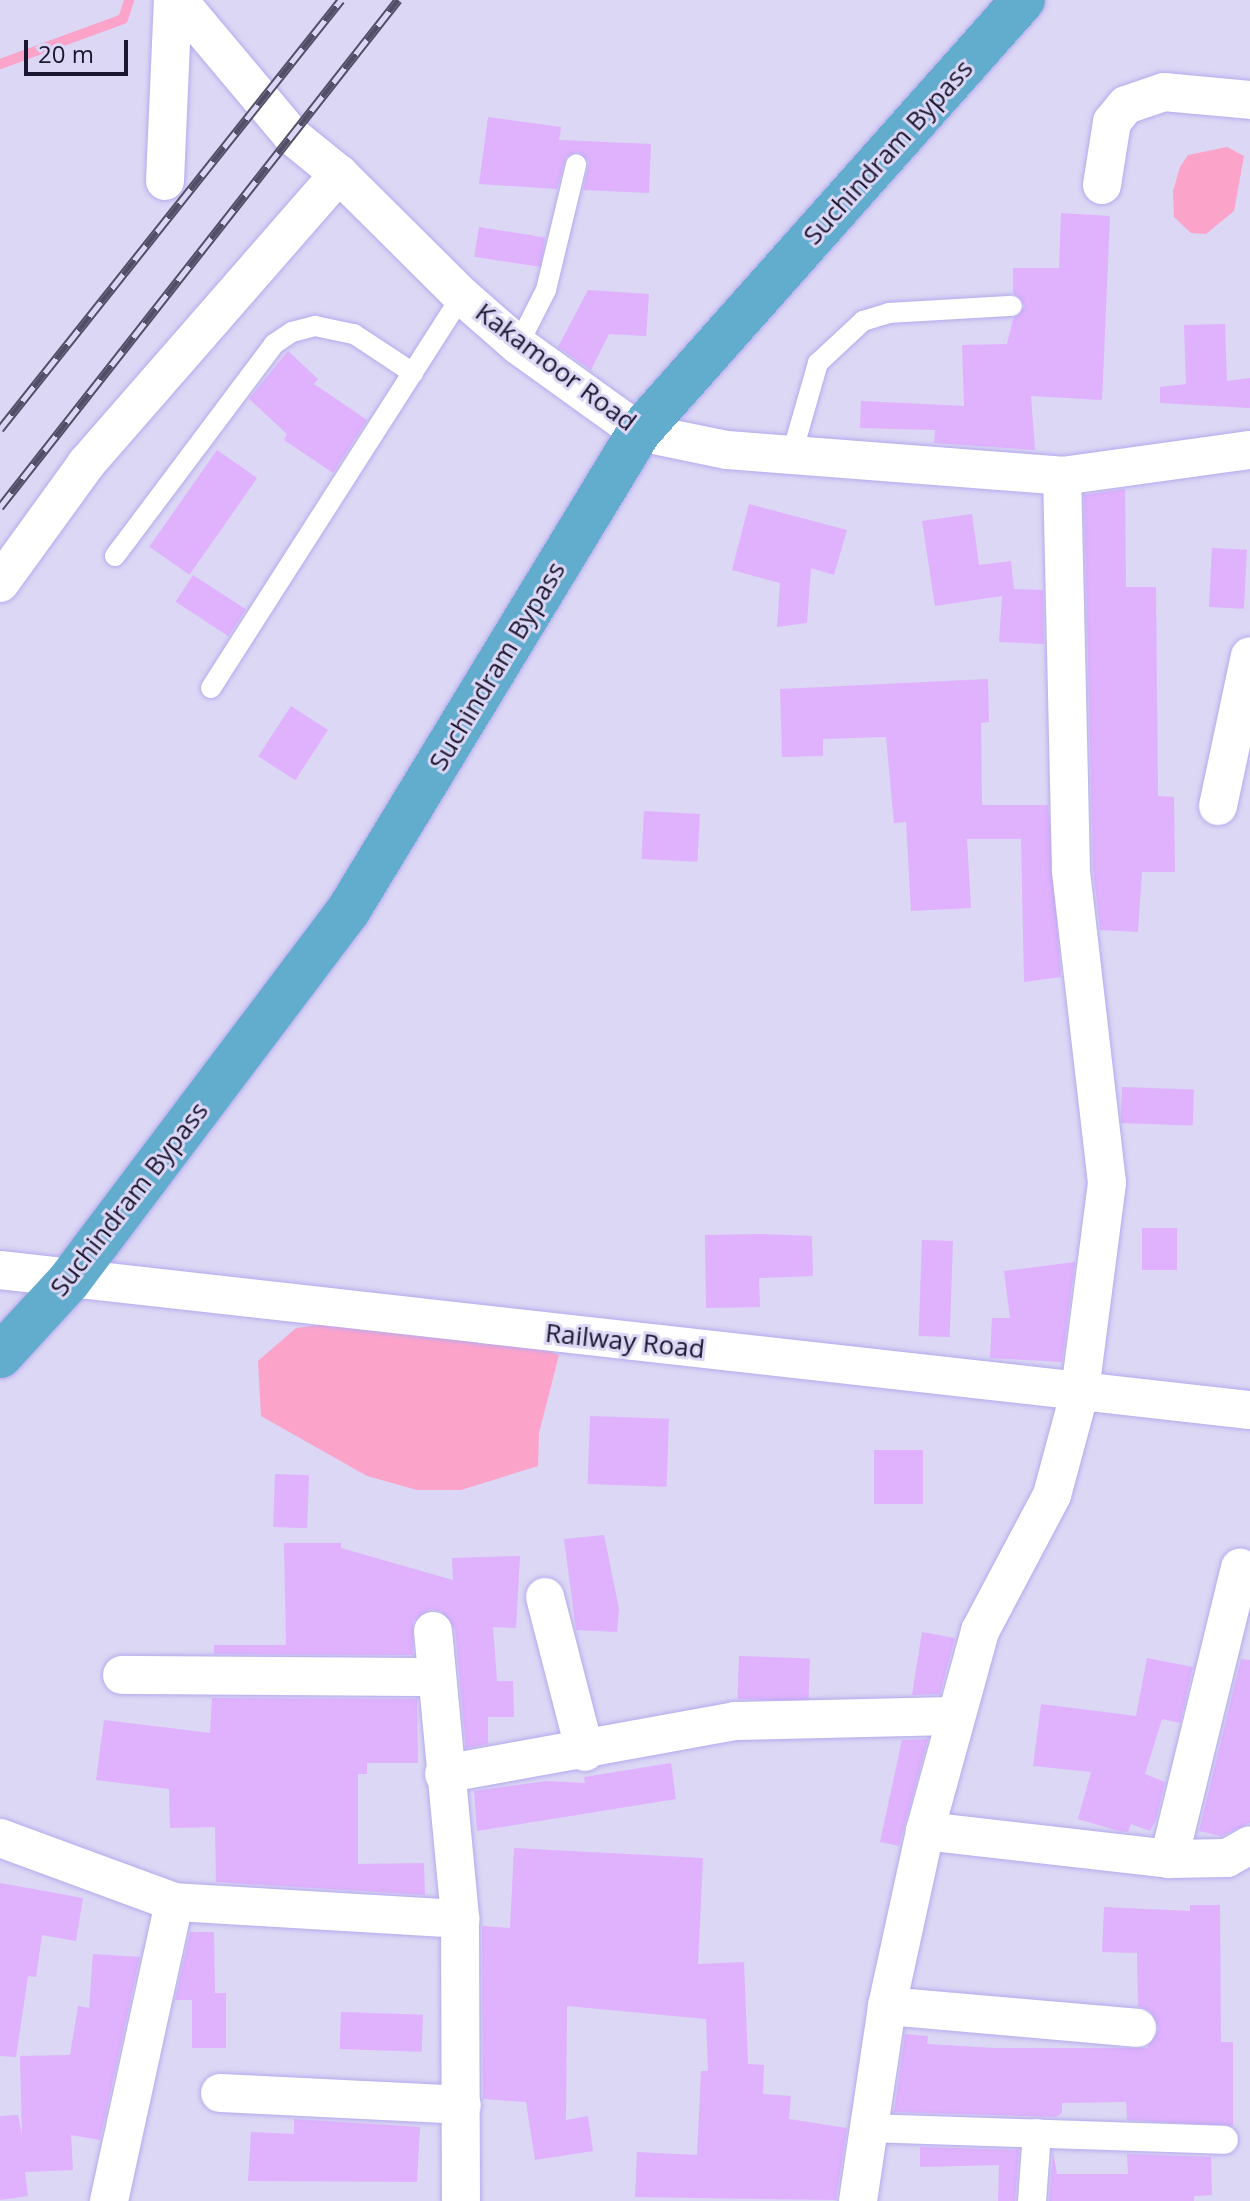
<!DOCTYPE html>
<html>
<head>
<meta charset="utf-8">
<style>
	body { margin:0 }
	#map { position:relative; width:1250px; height:2201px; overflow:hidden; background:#dbd7f4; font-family:"Open Sans",sans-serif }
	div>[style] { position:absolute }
	.water>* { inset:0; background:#fca3ca }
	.stream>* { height:10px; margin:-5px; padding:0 5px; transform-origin:5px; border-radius:5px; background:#fca3ca }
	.building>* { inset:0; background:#e0b1fd; transform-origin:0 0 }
	.roads { filter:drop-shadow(0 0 2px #b5aaee) drop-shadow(0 0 2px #b5aaee) }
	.service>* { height:20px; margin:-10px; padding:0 10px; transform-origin:10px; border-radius:10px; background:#fff }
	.pedestrian>* { height:28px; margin:-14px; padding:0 14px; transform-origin:14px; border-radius:14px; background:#fff }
	.minor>* { height:38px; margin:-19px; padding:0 19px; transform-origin:19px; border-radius:19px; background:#fff }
	.trunk>* { height:44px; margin:-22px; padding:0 22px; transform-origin:22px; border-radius:22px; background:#62acce }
	.rail>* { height:9px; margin-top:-4.5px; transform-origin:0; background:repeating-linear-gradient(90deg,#dbd7f4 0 18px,#534e68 0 36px); box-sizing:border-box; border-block:2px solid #534e68 }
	span { translate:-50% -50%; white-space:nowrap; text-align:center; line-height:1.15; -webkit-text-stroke:6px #dbd7f4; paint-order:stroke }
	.street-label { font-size:26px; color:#1c1730 }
	.scale { position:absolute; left:24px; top:40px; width:104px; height:36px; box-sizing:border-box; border:4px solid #1c1730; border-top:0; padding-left:10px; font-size:24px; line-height:28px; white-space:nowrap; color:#1c1730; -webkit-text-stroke:6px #dbd7f4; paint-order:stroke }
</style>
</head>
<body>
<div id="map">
	<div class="water">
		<div style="clip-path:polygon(1227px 147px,1244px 156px,1234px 211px,1206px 234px,1191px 233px,1174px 217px,1173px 191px,1180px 167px,1188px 155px)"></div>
		<div style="clip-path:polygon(374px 1318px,488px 1329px,559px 1355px,539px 1433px,538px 1466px,461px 1490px,417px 1490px,367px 1476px,261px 1416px,258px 1361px,296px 1328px)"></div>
	</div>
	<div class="stream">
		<div style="left:0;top:64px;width:131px;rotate:-20.1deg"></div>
		<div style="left:123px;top:19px;width:20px;rotate:-72deg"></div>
	</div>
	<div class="building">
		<div style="clip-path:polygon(488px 117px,561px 127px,559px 140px,651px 144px,649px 193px,583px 190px,589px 162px,578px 152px,566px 157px,557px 189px,479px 184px)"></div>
		<div style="clip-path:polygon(1061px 213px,1110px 216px,1102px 400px,1031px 396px,1035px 450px,934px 443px,935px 430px,860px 428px,861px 401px,964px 406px,962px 345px,1007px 344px,1013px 319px,1025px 306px,1013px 293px,1013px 268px,1059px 268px)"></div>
		<div style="left:479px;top:227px;width:67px;height:30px;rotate:9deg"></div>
		<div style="clip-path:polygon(588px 290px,649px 294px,646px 336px,609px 334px,591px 370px,558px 347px)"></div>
		<div style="clip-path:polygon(1225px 324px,1227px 381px,1250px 378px,1250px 408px,1160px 403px,1160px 387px,1186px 384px,1184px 325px)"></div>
		<div style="clip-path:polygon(288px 351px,318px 379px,314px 384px,367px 420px,333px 473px,284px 440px,287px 434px,249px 399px)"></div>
		<div style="left:217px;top:450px;width:49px;height:118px;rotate:35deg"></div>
		<div style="clip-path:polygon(1125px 489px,1126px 587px,1156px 587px,1158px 796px,1174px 797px,1175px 872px,1142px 872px,1138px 932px,1100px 930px,1093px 868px,1084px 495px)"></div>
		<div style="clip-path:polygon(749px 504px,847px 530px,834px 575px,811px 568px,807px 623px,777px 627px,780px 583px,732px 570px)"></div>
		<div style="clip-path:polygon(972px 514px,979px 565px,1011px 561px,1014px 589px,1043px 590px,1044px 644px,999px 642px,1002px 596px,935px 606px,922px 521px)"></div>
		<div style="left:1212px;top:548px;width:35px;height:59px;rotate:3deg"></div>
		<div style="left:193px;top:575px;width:63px;height:32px;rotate:33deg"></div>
		<div style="clip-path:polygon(988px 679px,989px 722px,981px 723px,982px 805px,1048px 805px,1061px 977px,1024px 982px,1021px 839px,967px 839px,971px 908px,911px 911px,906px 822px,894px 823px,886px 737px,823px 739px,823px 756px,782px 757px,780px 689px)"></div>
		<div style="left:291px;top:706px;width:44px;height:60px;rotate:33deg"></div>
		<div style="left:644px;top:811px;width:56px;height:48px;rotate:3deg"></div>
		<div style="left:1122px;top:1087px;width:72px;height:36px;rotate:2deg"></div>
		<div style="left:1142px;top:1228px;width:35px;height:42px"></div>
		<div style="clip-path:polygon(759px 1234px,812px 1236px,813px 1276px,759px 1278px,760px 1307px,706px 1308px,705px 1235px)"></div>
		<div style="left:922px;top:1240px;width:31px;height:96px;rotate:2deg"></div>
		<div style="clip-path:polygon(1075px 1262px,1062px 1362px,990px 1358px,992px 1318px,1010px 1318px,1004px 1271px)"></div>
		<div style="left:590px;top:1416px;width:79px;height:68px;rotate:2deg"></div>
		<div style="left:874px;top:1450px;width:49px;height:54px"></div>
		<div style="left:275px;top:1474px;width:34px;height:53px;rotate:2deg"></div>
		<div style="clip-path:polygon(604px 1535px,619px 1609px,617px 1632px,576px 1630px,564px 1539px)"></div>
		<div style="clip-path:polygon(284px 1543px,341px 1543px,341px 1548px,453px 1580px,452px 1558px,520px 1556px,516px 1628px,493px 1627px,497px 1681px,513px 1681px,514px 1717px,488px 1717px,488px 1744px,466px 1748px,455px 1629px,441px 1611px,430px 1609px,413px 1621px,413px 1655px,214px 1654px,214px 1645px,286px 1645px)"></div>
		<div style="clip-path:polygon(922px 1632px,955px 1638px,940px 1694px,912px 1695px)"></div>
		<div style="left:739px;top:1656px;width:71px;height:43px;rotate:2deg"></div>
		<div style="clip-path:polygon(1147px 1658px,1193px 1667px,1180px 1723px,1162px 1719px,1145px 1774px,1165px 1782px,1156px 1820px,1150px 1831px,1131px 1824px,1128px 1832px,1119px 1831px,1078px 1819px,1091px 1772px,1033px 1766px,1041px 1704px,1136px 1716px)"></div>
		<div style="clip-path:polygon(1241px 1659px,1250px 1660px,1250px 1823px,1221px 1836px,1199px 1831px)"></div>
		<div style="clip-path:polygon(212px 1698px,417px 1699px,418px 1763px,367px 1763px,367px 1774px,358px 1774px,358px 1864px,424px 1863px,425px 1895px,216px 1882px,215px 1827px,170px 1828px,169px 1789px,96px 1780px,104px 1720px,210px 1733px)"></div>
		<div style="clip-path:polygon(928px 1739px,899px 1846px,880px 1842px,902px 1740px)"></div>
		<div style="clip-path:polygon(671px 1763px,676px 1799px,477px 1831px,474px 1791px,547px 1781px,585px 1783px,584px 1777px)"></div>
		<div style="clip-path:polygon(514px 1848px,703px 1858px,698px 1964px,744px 1962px,748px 2064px,764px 2065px,763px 2094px,791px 2096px,789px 2119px,847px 2128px,836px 2200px,635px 2197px,637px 2152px,697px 2155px,701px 2071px,708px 2071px,706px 2019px,567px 2006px,566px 2120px,588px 2116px,593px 2151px,535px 2160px,526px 2102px,483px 2099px,482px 1926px,510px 1928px)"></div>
		<div style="clip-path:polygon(0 1883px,83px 1898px,76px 1941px,42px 1935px,36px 1977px,28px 1976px,16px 2057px,0 2056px)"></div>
		<div style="clip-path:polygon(1190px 1905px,1220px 1905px,1221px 2042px,1233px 2042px,1233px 2126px,1127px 2120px,1126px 2102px,1062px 2103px,1062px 2113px,1056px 2117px,894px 2112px,905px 2034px,928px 2036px,927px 2044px,994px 2048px,1147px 2048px,1159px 2029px,1150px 2011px,1138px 2006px,1137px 1953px,1102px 1952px,1104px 1907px,1190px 1911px)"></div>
		<div style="clip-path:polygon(190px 1932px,214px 1932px,215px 1993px,226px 1993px,226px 2048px,192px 2048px,192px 2000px,175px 2000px)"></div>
		<div style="clip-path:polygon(93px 1954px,140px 1957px,100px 2140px,71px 2135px,73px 2170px,25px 2172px,28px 2196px,0 2200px,0 2116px,18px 2115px,22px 2136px,20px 2056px,70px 2055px,78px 2006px,89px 2008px)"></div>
		<div style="left:341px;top:2012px;width:82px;height:37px;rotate:2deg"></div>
		<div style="clip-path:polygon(294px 2119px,420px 2127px,417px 2182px,248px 2181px,251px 2132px,294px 2134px)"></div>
		<div style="clip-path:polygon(920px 2147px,1019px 2150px,1015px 2201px,998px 2201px,999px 2165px,920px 2167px)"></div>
		<div style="clip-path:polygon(1053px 2151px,1057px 2174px,1128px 2174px,1127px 2154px,1211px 2157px,1212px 2195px,1194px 2196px,1194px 2201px,1049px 2201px)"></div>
	</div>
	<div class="roads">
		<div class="service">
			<div style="left:518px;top:345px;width:62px;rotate:-63deg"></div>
			<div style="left:546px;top:290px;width:129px;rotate:-76.5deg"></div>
			<div style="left:791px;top:457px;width:98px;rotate:-74deg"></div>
			<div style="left:818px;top:363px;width:62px;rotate:-43deg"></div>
			<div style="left:863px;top:321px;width:27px;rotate:-17deg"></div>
			<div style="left:889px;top:313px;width:123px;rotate:-3.3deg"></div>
			<div style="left:115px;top:556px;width:265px;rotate:-53.1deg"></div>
			<div style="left:274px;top:344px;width:22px;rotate:-34deg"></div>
			<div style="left:292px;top:332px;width:24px;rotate:-15deg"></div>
			<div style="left:315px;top:326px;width:40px;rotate:12deg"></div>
			<div style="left:354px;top:334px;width:71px;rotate:33.5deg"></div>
			<div style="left:211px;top:688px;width:465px;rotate:-57.4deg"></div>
		</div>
		<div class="pedestrian">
			<div style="left:866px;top:2128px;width:358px;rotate:1.9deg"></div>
			<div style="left:1032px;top:2201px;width:68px;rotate:-85.8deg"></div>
		</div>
		<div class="minor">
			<div style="left:178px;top:0;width:177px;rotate:50deg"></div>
			<div style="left:292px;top:136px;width:60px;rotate:39deg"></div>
			<div style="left:339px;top:174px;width:173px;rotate:44.8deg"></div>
			<div style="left:462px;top:296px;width:74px;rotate:41.2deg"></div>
			<div style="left:518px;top:345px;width:149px;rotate:35.7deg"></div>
			<div style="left:639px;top:432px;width:90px;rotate:11.6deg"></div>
			<div style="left:727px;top:450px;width:336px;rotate:4.4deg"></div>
			<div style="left:1062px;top:476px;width:190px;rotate:-7.9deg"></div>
			<div style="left:165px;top:181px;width:181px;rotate:-87.5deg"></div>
			<div style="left:1102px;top:185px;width:64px;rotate:-81deg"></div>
			<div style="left:1112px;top:122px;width:22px;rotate:-51deg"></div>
			<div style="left:1126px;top:105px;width:40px;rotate:-18.9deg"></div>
			<div style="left:1164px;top:92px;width:86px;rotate:5.3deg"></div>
			<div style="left:0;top:583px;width:147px;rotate:-54.1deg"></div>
			<div style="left:86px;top:464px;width:385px;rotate:-48.9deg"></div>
			<div style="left:1218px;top:806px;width:153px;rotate:-78deg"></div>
			<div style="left:0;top:1270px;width:1258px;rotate:6.39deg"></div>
			<div style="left:545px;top:1597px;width:160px;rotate:75.5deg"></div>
			<div style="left:433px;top:1631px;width:289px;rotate:84.6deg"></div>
			<div style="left:460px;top:1919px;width:282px;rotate:89.8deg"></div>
			<div style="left:122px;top:1675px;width:312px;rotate:0.4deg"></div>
			<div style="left:444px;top:1774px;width:296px;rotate:-10.3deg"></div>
			<div style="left:735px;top:1721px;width:219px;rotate:-1.3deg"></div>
			<div style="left:925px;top:1831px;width:207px;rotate:-74.6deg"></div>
			<div style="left:980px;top:1631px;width:154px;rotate:-62.1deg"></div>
			<div style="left:1052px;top:1495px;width:108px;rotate:-74.9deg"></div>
			<div style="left:1080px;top:1391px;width:210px;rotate:-82.6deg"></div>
			<div style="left:1107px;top:1183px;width:315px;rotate:-96.6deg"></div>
			<div style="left:1071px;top:870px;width:394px;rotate:-91.3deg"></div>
			<div style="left:0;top:1838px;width:185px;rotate:20.2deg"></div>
			<div style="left:174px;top:1902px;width:287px;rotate:3.4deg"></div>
			<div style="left:1169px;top:1859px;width:300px;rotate:-76.3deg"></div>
			<div style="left:887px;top:2006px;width:251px;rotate:5deg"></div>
			<div style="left:220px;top:2093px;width:242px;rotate:2.8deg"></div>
			<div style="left:109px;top:2201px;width:306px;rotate:-77.7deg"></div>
			<div style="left:858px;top:2201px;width:197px;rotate:-81.5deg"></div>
			<div style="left:887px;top:2006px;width:179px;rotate:-77.7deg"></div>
			<div style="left:925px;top:1831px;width:246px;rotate:6.5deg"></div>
			<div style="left:1169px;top:1859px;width:58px;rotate:-1deg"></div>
			<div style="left:1227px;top:1858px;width:26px;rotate:-29deg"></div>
		</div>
		<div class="trunk">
			<div style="left:0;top:1356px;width:102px;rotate:-47.4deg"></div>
			<div style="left:69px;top:1281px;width:463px;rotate:-53deg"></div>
			<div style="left:348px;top:911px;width:560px;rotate:-58.72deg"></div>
			<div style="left:639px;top:432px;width:578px;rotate:-48.37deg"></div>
		</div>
	</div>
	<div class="rail">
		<div style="left:0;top:429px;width:548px;rotate:-51.52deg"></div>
		<div style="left:0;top:507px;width:645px;rotate:-51.87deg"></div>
	</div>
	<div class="street-label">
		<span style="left:888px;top:152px;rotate:-48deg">Suchindram Bypass</span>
		<span style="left:556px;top:367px;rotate:37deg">Kakamoor Road</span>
		<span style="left:497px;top:666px;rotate:-59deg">Suchindram Bypass</span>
		<span style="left:129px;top:1199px;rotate:-52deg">Suchindram Bypass</span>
		<span style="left:625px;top:1341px;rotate:6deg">Railway Road</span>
	</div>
	<div class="scale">20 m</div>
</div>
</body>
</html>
